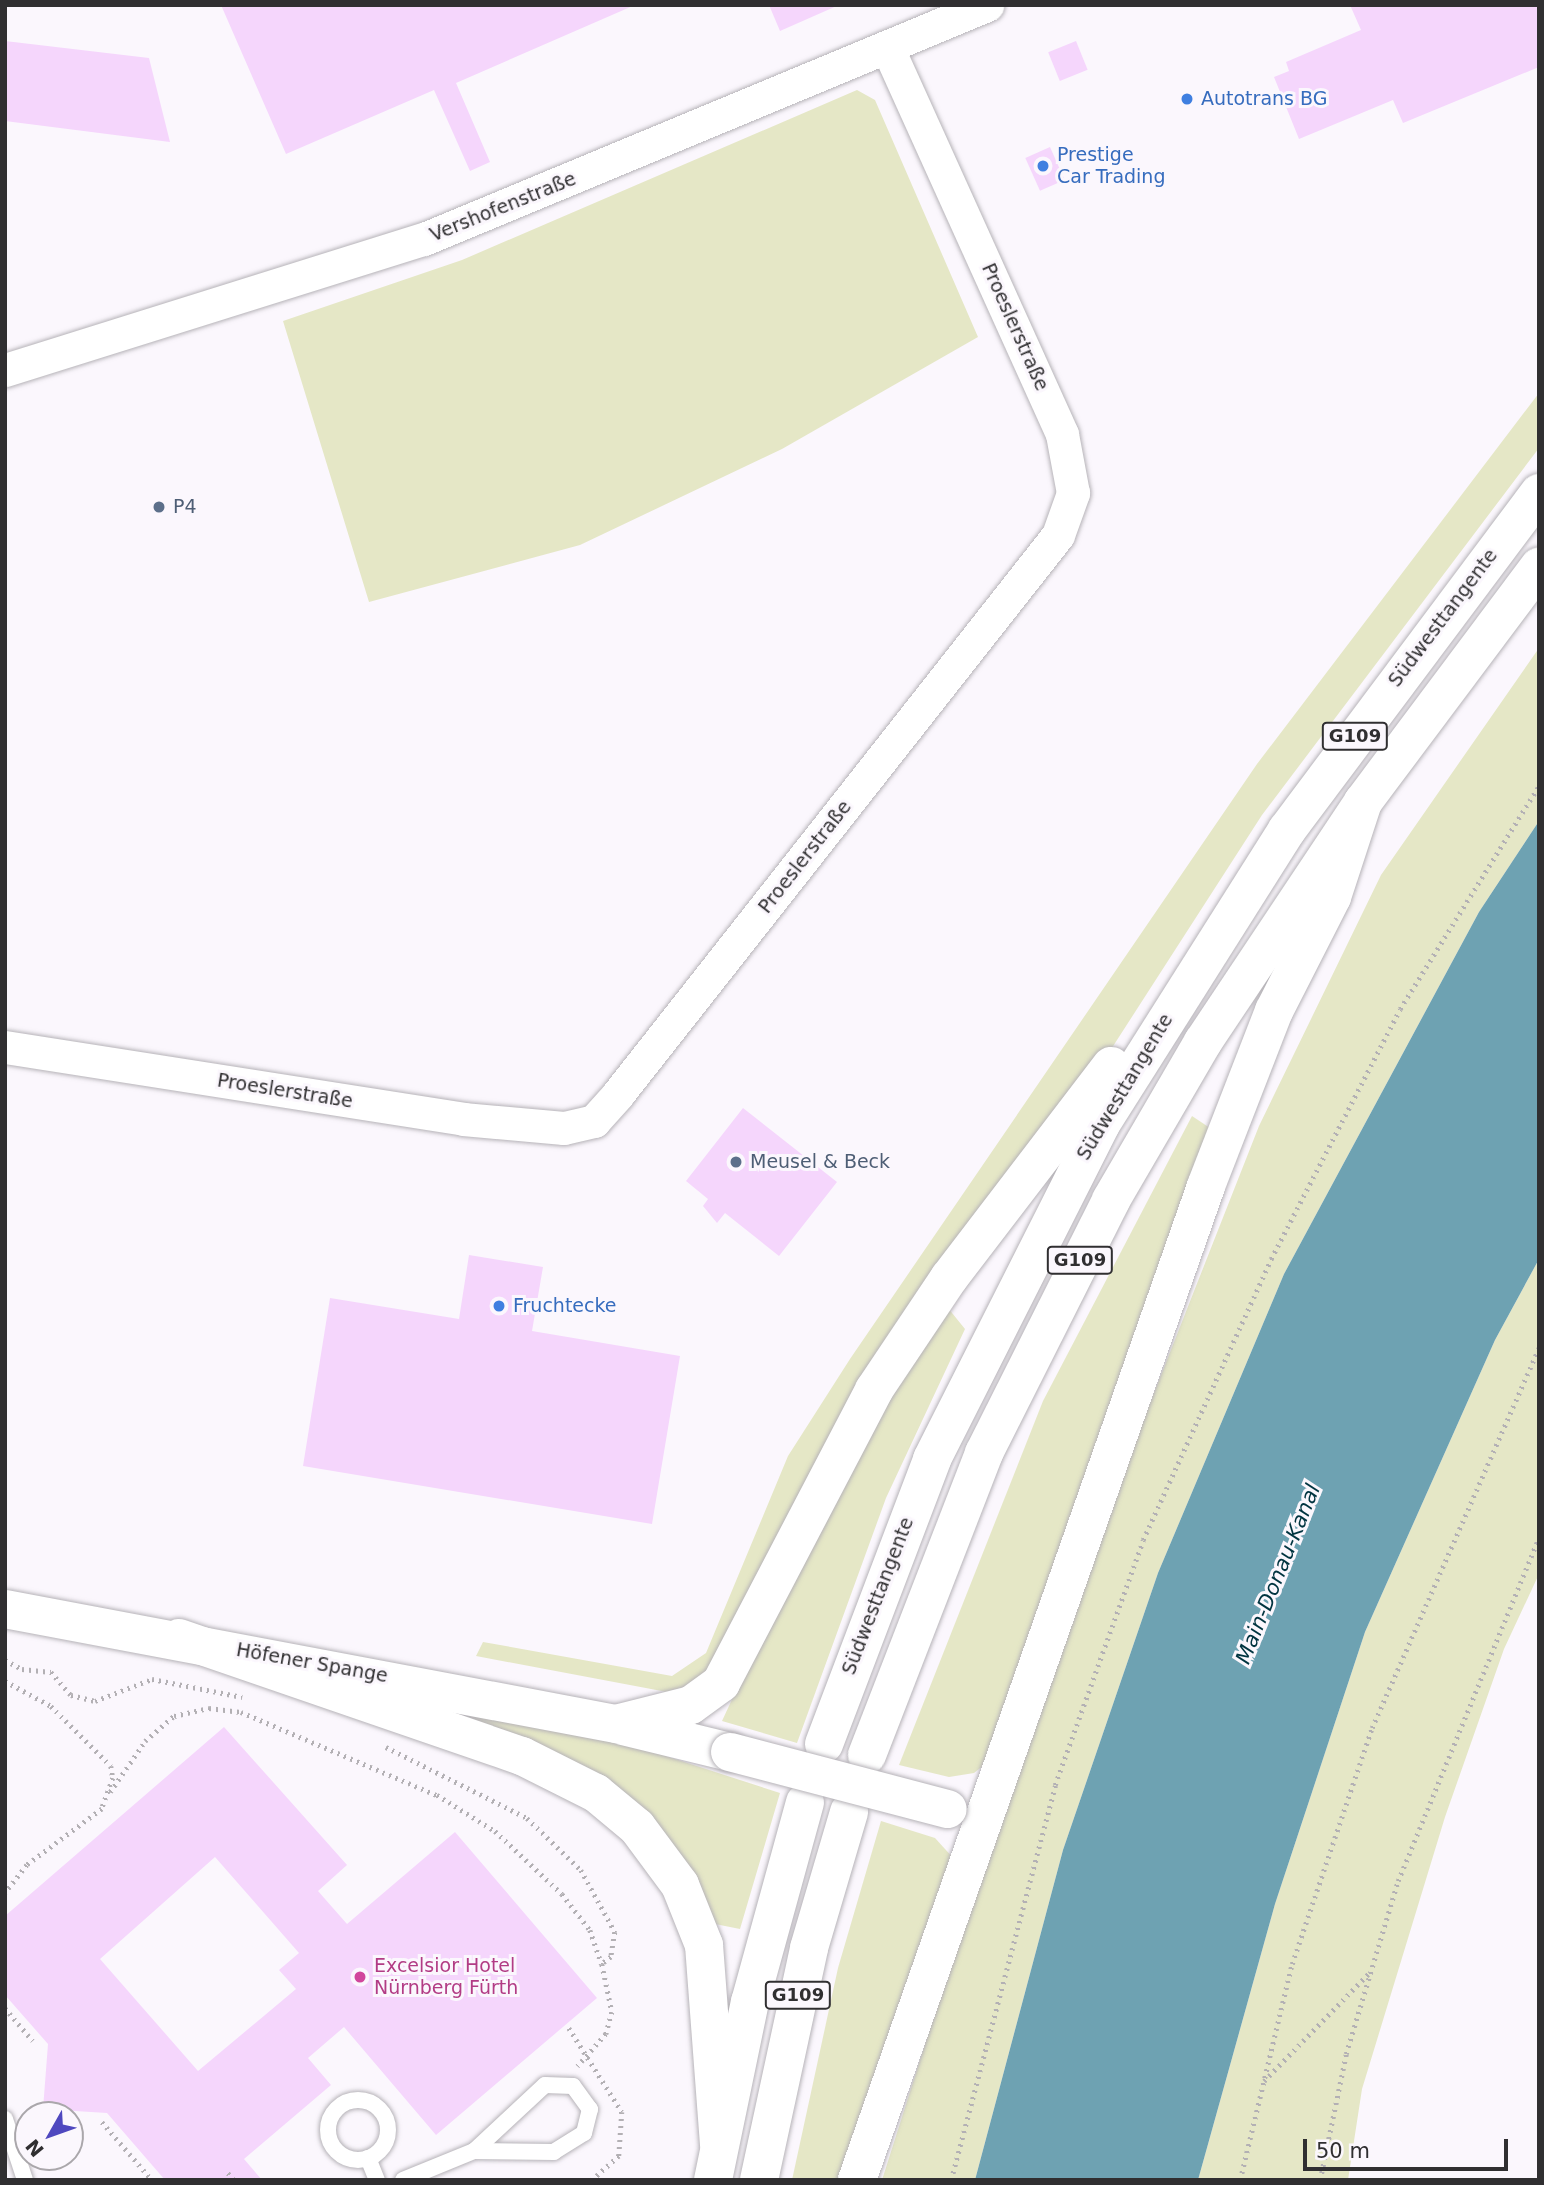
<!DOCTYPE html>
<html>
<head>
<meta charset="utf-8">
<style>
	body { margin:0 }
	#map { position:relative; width:1544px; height:2185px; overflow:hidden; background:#fbf7fd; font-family:"DejaVu Sans",sans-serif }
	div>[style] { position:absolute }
	.green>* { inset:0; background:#e5e7c6 }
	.water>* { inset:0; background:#6ea2b2 }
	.building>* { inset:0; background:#f5d6fc; transform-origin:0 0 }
	.path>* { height:4.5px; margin-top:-2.25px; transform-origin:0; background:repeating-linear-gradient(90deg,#b3b0b4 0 2px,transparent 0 7px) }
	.roads { filter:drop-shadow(0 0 2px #b6b3b8) drop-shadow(0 0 2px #b6b3b8) }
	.lane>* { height:16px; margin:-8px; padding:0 8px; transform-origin:8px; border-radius:8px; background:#fff }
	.lane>.ring { margin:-8px; padding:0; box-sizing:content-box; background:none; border:16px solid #fff; border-radius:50% }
	.street>* { height:33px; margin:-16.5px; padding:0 16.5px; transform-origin:16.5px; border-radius:16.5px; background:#fff }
	.secondary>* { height:38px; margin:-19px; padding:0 19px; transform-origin:19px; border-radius:19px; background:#fff }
	.highway>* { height:38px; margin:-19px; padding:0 19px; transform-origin:19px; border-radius:19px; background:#fff }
	.bridges { filter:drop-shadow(0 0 2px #b6b3b8) drop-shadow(0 0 2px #b6b3b8) }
	.highway-bridge>* { height:38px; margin:-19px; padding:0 19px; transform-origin:19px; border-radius:19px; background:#fff }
	.dots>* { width:19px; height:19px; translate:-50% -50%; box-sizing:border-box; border:4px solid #fbf7fd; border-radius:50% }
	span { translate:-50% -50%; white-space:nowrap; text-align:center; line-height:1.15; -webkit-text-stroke:6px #fbf7fd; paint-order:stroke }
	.shield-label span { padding:2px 5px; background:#fbf7fd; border:2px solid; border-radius:5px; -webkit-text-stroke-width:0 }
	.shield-label { font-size:18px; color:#302f31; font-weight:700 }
	.shop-label { font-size:19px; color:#366cbe }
	.left { translate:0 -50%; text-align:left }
	.street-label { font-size:19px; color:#302f31 }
	.service-label { font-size:19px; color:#4e5e75 }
	.hotel-label { font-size:19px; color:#b23c85 }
	.water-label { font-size:21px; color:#003440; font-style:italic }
	.frame { position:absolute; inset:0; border:7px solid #302f31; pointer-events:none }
	.north { position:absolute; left:14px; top:2101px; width:70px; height:70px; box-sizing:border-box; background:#fbf7fd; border:2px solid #aaa7ab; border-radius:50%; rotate:230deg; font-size:19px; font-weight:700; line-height:28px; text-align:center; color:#302f31 }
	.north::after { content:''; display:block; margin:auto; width:24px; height:32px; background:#4f48bf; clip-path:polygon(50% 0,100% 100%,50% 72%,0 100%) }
	.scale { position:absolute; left:1303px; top:2139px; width:205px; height:32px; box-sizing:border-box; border:4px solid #302f31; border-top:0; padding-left:9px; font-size:21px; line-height:24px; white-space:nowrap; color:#302f31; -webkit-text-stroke:5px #fbf7fd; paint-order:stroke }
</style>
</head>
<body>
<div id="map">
	<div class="green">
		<div style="clip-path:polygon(857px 90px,875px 100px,978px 337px,782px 449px,580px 545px,369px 602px,283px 321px,462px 260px)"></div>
		<div style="clip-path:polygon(1539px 393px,1539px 448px,1262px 815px,704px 1681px,667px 1692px,476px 1656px,483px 1642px,672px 1676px,706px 1653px,788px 1456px,850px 1359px,1257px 764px)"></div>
		<div style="clip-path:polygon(1539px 648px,1539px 821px,1479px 912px,1284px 1274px,1158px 1573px,1063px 1850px,975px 2180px,882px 2180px,979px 1874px,1139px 1431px,1259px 1126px,1381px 875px)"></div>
		<div style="clip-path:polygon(1192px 1116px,1210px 1128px,988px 1762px,974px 1773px,949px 1777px,899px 1765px,1043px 1401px)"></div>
		<div style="clip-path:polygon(1539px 1259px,1539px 1574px,1504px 1649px,1445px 1817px,1362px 2089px,1348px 2180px,1198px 2180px,1275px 1904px,1365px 1632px,1495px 1340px)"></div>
		<div style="clip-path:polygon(948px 1308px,965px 1329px,886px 1498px,797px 1743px,722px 1721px,820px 1509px)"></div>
		<div style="clip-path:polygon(457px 1708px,629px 1744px,780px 1793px,740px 1929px,715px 1924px,691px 1877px,455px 1722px)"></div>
		<div style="clip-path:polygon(881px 1821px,935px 1838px,955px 1860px,845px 2180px,792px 2180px,838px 1968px)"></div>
	</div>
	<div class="water">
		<div style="clip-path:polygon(1539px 821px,1539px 1259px,1495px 1340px,1365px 1632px,1275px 1904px,1198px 2180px,975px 2180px,1063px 1850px,1158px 1573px,1284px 1274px,1479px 912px)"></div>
	</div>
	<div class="building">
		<div style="clip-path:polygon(221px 5px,635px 5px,456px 83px,490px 162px,470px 171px,434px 90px,286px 154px)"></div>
		<div style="clip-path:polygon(769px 5px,839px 5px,780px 31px)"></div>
		<div style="clip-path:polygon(1350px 5px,1539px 5px,1539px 67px,1403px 123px,1393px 100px,1299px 139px,1274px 77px,1289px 71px,1286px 62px,1361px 30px)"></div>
		<div style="clip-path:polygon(5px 41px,149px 58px,170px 142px,5px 121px)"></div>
		<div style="left:1076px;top:41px;width:31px;height:30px;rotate:68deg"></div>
		<div style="left:1050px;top:147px;width:36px;height:27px;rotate:66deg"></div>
		<div style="clip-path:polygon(743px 1108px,837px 1182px,779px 1256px,725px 1213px,717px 1223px,703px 1206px,708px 1199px,686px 1181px)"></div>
		<div style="clip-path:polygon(469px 1255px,543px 1267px,532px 1331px,680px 1356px,652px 1524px,303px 1466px,330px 1298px,459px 1319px)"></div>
		<div style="clip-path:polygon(evenodd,224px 1727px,347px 1865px,318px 1891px,347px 1924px,455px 1832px,597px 1998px,436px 2135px,344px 2027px,308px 2058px,331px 2085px,244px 2159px,262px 2180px,165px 2180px,107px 2113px,43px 2109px,48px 2044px,5px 1995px,5px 1916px,224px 1727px,215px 1857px,299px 1953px,279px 1970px,296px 1989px,198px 2071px,100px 1959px,215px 1857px)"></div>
	</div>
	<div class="path">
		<div style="left:5px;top:1660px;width:19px;rotate:28deg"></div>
		<div style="left:22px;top:1669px;width:29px;rotate:6deg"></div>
		<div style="left:51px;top:1672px;width:30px;rotate:49deg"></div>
		<div style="left:71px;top:1695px;width:25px;rotate:14deg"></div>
		<div style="left:95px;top:1701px;width:61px;rotate:-21.1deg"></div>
		<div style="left:152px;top:1679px;width:92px;rotate:11.3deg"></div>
		<div style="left:5px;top:1681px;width:52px;rotate:28.5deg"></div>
		<div style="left:51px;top:1706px;width:85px;rotate:45deg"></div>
		<div style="left:111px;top:1766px;width:12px;rotate:81deg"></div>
		<div style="left:113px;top:1778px;width:33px;rotate:110deg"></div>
		<div style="left:102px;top:1809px;width:94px;rotate:143.3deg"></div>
		<div style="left:27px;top:1865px;width:36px;rotate:128deg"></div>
		<div style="left:386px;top:1747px;width:158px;rotate:26.7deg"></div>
		<div style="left:527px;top:1818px;width:75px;rotate:43.9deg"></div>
		<div style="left:581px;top:1870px;width:71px;rotate:61.3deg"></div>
		<div style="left:615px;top:1932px;width:25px;rotate:99deg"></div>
		<div style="left:611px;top:1957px;width:11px;rotate:142deg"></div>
		<div style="left:602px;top:1964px;width:49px;rotate:78.2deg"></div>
		<div style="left:612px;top:2012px;width:23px;rotate:105deg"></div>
		<div style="left:606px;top:2034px;width:43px;rotate:131.2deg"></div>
		<div style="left:110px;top:1792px;width:62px;rotate:-55.5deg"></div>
		<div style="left:145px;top:1741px;width:38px;rotate:-41deg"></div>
		<div style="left:174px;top:1716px;width:36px;rotate:-13deg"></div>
		<div style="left:209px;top:1708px;width:32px;rotate:7deg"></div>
		<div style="left:241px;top:1712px;width:213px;rotate:23deg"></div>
		<div style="left:437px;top:1795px;width:68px;rotate:31.8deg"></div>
		<div style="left:495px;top:1831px;width:92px;rotate:43.2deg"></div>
		<div style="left:562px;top:1894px;width:46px;rotate:52.1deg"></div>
		<div style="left:590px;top:1930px;width:36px;rotate:71deg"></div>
		<div style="left:5px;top:2008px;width:43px;rotate:49.7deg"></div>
		<div style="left:569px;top:2028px;width:99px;rotate:57.8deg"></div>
		<div style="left:622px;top:2112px;width:44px;rotate:93.9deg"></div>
		<div style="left:619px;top:2156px;width:36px;rotate:138deg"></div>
		<div style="left:1264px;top:2081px;width:152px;rotate:-45.8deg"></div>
		<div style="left:102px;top:2122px;width:77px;rotate:49.2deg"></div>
		<div style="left:228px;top:2173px;width:9px;rotate:49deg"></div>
		<div style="left:282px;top:2180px;width:2px"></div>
		<div style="left:951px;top:2180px;width:408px;rotate:-75.2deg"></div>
		<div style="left:1055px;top:1785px;width:260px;rotate:-70.2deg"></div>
		<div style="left:1143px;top:1540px;width:309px;rotate:-65.5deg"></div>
		<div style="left:1271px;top:1259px;width:281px;rotate:-62.7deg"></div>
		<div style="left:1400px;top:1009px;width:263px;rotate:-58.1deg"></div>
		<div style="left:1240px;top:2180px;width:222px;rotate:-76.5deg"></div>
		<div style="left:1292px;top:1964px;width:249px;rotate:-71.3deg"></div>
		<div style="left:1372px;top:1728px;width:416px;rotate:-66.3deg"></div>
		<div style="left:1320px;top:2180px;width:129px;rotate:-78.3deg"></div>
		<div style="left:1346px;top:2054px;width:181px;rotate:-73.3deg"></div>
		<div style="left:1398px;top:1881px;width:371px;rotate:-67.7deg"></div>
	</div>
	<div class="roads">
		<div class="lane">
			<div class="ring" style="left:328px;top:2100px;width:44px;height:44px"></div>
			<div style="left:5px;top:2119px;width:64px;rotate:71.8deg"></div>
			<div style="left:368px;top:2158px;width:24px;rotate:68deg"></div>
			<div style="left:403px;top:2180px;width:77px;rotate:-22.2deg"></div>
			<div style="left:474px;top:2151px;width:97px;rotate:-42.9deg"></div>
			<div style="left:545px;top:2085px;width:28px;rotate:2deg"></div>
			<div style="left:573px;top:2086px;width:29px;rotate:54deg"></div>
			<div style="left:590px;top:2109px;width:25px;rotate:104deg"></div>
			<div style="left:584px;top:2133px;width:36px;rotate:148deg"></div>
			<div style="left:554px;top:2152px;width:80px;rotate:-179.3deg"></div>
		</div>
		<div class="street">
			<div style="left:5px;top:370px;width:439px;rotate:-17.4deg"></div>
			<div style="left:424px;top:239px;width:610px;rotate:-22.57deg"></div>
			<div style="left:5px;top:1047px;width:464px;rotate:8.9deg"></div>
			<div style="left:463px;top:1119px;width:101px;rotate:5.1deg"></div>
			<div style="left:564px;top:1128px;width:31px;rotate:-13deg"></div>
			<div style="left:594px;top:1121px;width:36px;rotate:-48deg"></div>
			<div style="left:618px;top:1094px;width:711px;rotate:-51.79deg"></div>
			<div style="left:1058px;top:535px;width:45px;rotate:-70.3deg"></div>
			<div style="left:1073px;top:493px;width:60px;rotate:-100.6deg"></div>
			<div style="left:1062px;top:434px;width:420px;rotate:-114.3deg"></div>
		</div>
		<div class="secondary">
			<div style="left:5px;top:1609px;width:622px;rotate:10.66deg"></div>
		</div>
		<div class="highway">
			<div style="left:179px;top:1638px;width:363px;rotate:19deg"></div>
			<div style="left:522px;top:1756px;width:83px;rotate:26.6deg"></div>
			<div style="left:596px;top:1793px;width:53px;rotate:39.7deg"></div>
			<div style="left:637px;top:1827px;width:72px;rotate:53.4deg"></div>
			<div style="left:680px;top:1885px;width:65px;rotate:68.2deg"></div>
			<div style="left:704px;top:1945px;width:200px;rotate:85.7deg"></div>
			<div style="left:616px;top:1724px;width:77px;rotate:-14.2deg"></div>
			<div style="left:691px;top:1705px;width:37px;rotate:-36deg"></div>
			<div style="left:721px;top:1683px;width:331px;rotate:-62.4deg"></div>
			<div style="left:874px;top:1390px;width:135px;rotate:-56.2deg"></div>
			<div style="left:949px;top:1278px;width:267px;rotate:-52.6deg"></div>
			<div style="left:623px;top:1726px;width:110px;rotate:13.7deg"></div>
			<div style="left:824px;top:1744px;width:305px;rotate:-69.2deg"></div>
			<div style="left:932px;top:1459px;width:375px;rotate:-63.2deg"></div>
			<div style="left:1101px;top:1124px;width:348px;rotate:-57.7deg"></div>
			<div style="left:1287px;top:830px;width:421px;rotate:-53.2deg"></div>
			<div style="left:867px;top:1755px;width:324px;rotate:-68.8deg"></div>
			<div style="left:984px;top:1453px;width:283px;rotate:-63.3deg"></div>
			<div style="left:1111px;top:1200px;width:183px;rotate:-59.8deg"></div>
			<div style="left:1203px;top:1042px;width:288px;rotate:-56.3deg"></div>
			<div style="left:1363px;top:802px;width:294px;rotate:-53.2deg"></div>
			<div style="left:713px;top:2180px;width:182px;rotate:-78.3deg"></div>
			<div style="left:750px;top:2002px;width:207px;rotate:-74.6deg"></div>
			<div style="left:759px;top:2180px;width:237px;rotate:-77.8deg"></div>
			<div style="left:809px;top:1948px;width:142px;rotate:-73.6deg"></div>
			<div style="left:857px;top:2180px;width:1053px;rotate:-70.65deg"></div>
			<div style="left:1206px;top:1186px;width:188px;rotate:-68.8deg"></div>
			<div style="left:1274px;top:1011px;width:128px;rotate:-63deg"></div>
			<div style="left:1332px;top:897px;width:100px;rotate:-71.9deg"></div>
		</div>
	</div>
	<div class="bridges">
		<div class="highway-bridge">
			<div style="left:730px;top:1752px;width:225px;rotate:14.7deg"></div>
		</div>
	</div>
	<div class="dots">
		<div style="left:1187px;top:99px;background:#3f7fe0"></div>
		<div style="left:1043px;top:166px;background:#3f7fe0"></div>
		<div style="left:159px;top:507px;background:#5c6f8a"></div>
		<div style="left:736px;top:1162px;background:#5c6f8a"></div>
		<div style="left:499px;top:1306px;background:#3f7fe0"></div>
		<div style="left:360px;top:1977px;background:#d1479c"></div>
	</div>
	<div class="shield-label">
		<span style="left:1355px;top:736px">G109</span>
		<span style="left:1080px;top:1260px">G109</span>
		<span style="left:798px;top:1995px">G109</span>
	</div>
	<div class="shop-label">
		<span class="left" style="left:1201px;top:99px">Autotrans BG</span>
		<span class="left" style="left:1057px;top:166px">Prestige<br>Car Trading</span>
		<span class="left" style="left:513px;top:1306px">Fruchtecke</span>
	</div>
	<div class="street-label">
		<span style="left:503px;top:207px;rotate:-22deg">Vershofenstraße</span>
		<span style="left:1015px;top:327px;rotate:66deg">Proeslerstraße</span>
		<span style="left:1443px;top:618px;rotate:-53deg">Südwesttangente</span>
		<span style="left:805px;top:857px;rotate:-52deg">Proeslerstraße</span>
		<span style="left:1125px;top:1087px;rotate:-59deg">Südwesttangente</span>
		<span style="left:285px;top:1091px;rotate:9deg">Proeslerstraße</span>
		<span style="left:878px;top:1596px;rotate:-69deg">Südwesttangente</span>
		<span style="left:312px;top:1663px;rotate:10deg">Höfener Spange</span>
	</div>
	<div class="service-label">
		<span class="left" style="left:173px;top:507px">P4</span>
		<span class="left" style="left:750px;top:1162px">Meusel &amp; Beck</span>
	</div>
	<div class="hotel-label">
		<span class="left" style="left:374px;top:1977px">Excelsior Hotel<br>Nürnberg Fürth</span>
	</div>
	<div class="water-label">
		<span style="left:1278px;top:1574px;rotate:-68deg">Main-Donau-Kanal</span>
	</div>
	<div class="frame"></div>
	<div class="north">N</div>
	<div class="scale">50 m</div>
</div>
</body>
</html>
